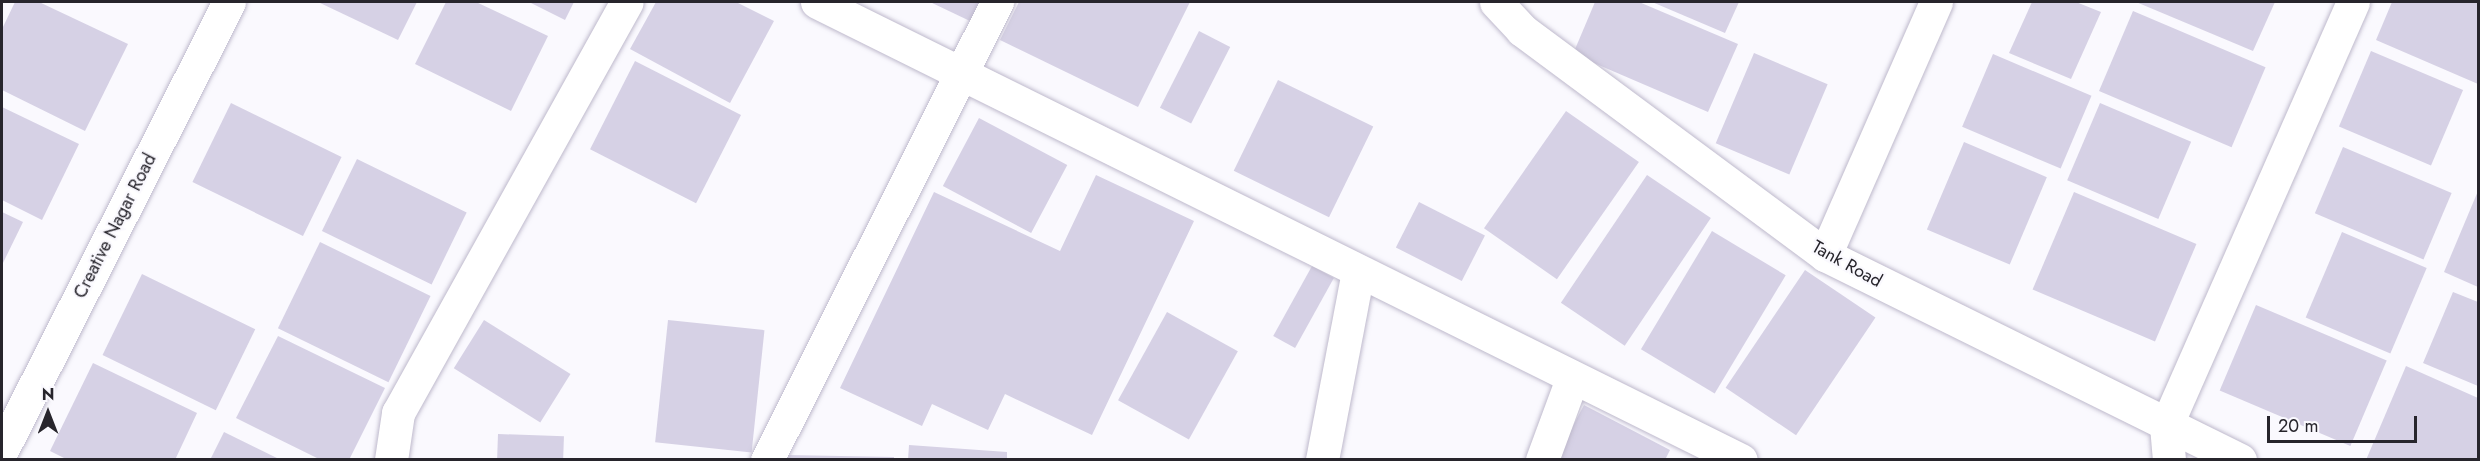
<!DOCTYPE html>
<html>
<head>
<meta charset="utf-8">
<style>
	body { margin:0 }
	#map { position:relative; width:2480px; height:461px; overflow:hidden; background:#faf9fe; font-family:Jost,sans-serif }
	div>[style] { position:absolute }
	.building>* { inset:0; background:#d6d1e5; transform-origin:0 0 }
	.roads { filter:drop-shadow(0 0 2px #beb9cc) drop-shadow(0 0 2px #beb9cc) }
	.minor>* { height:33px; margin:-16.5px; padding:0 16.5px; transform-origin:16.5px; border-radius:16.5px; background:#fff }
	.tertiary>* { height:33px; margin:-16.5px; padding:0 16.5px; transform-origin:16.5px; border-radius:16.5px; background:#fff }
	span { translate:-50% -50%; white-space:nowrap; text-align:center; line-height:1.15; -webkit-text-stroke:4.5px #faf9fe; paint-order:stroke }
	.street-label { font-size:18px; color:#27252c }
	.frame { position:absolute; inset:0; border:3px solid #27252c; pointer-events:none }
	.north { position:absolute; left:18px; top:383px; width:60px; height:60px; -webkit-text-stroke:4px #faf9fe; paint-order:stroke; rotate:0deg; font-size:16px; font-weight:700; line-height:24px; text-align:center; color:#27252c }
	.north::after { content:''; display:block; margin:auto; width:21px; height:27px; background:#27252c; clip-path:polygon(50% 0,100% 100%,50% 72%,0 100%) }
	.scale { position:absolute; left:2267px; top:416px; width:150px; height:27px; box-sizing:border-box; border:3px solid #27252c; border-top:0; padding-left:8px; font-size:18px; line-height:21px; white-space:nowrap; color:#27252c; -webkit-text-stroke:4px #faf9fe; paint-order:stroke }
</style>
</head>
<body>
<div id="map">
	<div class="building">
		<div style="clip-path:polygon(15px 2px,39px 2px,128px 44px,85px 131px,2px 90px,2px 29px)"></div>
		<div style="clip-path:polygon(318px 2px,417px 2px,398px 40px)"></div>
		<div style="clip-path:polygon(446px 2px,476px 2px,548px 36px,511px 111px,415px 64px)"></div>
		<div style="clip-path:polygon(529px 2px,574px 2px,565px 20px)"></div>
		<div style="clip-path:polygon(656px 2px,736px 2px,774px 21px,730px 103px,630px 49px)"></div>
		<div style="clip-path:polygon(930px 2px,982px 2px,972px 22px)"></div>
		<div style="clip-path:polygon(1019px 2px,1190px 2px,1138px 107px,1000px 40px)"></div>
		<div style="clip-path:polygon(1595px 2px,1639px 2px,1738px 44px,1708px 112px,1573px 54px)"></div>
		<div style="clip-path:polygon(1652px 2px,1739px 2px,1725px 33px)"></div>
		<div style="clip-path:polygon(2032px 2px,2076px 2px,2101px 12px,2071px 79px,2009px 53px)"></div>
		<div style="clip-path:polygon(2136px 2px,2275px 2px,2253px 51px)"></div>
		<div style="clip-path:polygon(2392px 2px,2478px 2px,2478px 84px,2376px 40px)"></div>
		<div style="left:2133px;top:11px;width:144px;height:87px;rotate:23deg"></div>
		<div style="left:1199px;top:31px;width:35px;height:86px;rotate:27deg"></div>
		<div style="left:2371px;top:51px;width:100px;height:82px;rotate:23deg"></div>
		<div style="left:1754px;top:53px;width:80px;height:98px;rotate:23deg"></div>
		<div style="left:1993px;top:54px;width:107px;height:79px;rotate:23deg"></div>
		<div style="left:635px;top:61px;width:119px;height:99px;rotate:27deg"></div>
		<div style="left:1278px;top:80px;width:106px;height:101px;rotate:26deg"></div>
		<div style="left:231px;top:103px;width:123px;height:88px;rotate:26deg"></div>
		<div style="left:2100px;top:103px;width:99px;height:84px;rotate:23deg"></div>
		<div style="clip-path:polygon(2px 107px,79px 144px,42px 220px,2px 200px)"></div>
		<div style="left:1566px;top:111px;width:89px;height:143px;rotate:35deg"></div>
		<div style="left:979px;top:118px;width:100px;height:77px;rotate:28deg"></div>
		<div style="left:1964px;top:142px;width:90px;height:95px;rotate:23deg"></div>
		<div style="left:2343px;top:147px;width:118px;height:72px;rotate:23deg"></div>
		<div style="left:357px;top:159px;width:122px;height:80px;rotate:26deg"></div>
		<div style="clip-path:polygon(1096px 175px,1194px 221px,1092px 435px,1005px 394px,988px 430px,932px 404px,922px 426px,840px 388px,934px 192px,1060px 251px)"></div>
		<div style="left:1647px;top:175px;width:77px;height:154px;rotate:34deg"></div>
		<div style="clip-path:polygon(2478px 191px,2478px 287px,2444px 272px)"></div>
		<div style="left:2074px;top:192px;width:133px;height:106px;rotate:23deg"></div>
		<div style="left:1419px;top:202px;width:74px;height:51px;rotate:27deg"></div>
		<div style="clip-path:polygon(2px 212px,23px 222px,2px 265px)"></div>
		<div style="left:1712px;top:231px;width:86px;height:138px;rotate:31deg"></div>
		<div style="left:2342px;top:232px;width:92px;height:93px;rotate:23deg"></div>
		<div style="left:320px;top:242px;width:123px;height:96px;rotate:26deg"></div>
		<div style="left:1312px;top:266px;width:25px;height:80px;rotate:29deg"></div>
		<div style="left:1805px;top:270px;width:85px;height:142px;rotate:34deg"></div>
		<div style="left:142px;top:274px;width:126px;height:90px;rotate:26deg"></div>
		<div style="clip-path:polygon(2453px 292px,2478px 302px,2478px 386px,2423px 363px)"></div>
		<div style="left:2256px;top:305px;width:142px;height:93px;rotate:23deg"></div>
		<div style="left:1167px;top:312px;width:81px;height:101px;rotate:29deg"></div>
		<div style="left:484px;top:320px;width:102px;height:57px;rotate:32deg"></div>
		<div style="left:668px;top:320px;width:97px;height:123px;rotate:6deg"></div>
		<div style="clip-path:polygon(278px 336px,385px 388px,349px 460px,321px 460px,236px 418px)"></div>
		<div style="clip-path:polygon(93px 363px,197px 413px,175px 460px,68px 460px,50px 451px)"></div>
		<div style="clip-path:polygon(2406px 366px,2478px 398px,2478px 460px,2366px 460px)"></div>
		<div style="clip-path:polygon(1584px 405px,1670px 450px,1665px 460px,1555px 460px)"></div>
		<div style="clip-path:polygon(224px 432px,281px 460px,210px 460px)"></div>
		<div style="left:498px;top:434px;width:66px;height:26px;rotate:2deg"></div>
		<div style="clip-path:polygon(909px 445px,1007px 452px,1007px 460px,908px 460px)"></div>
		<div style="clip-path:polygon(787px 455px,894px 457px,894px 460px,787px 460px)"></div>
	</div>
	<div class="roads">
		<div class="minor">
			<div style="left:1496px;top:2px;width:38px;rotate:47deg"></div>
			<div style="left:1522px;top:30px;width:377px;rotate:36.6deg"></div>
			<div style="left:1825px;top:255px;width:463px;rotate:26.3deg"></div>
			<div style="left:1825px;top:255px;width:276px;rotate:-66.3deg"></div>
			<div style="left:391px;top:460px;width:48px;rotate:-81.5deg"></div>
			<div style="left:398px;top:413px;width:470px;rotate:-60.9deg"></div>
			<div style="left:767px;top:460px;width:513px;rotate:-63.33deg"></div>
			<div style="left:1322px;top:460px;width:191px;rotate:-79.2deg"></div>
			<div style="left:1542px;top:460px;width:86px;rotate:-69.7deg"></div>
		</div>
		<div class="tertiary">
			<div style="left:817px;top:2px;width:1031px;rotate:26.37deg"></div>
			<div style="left:2px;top:450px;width:502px;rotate:-63.13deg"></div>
			<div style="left:2169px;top:460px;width:34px;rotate:-95deg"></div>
			<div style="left:2166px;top:426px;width:463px;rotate:-66.2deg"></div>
		</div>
	</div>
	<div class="street-label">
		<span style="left:115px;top:226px;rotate:-63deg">Creative Nagar Road</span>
		<span style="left:1847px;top:264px;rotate:29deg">Tank Road</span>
	</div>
	<div class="frame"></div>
	<div class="north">N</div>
	<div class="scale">20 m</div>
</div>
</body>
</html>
